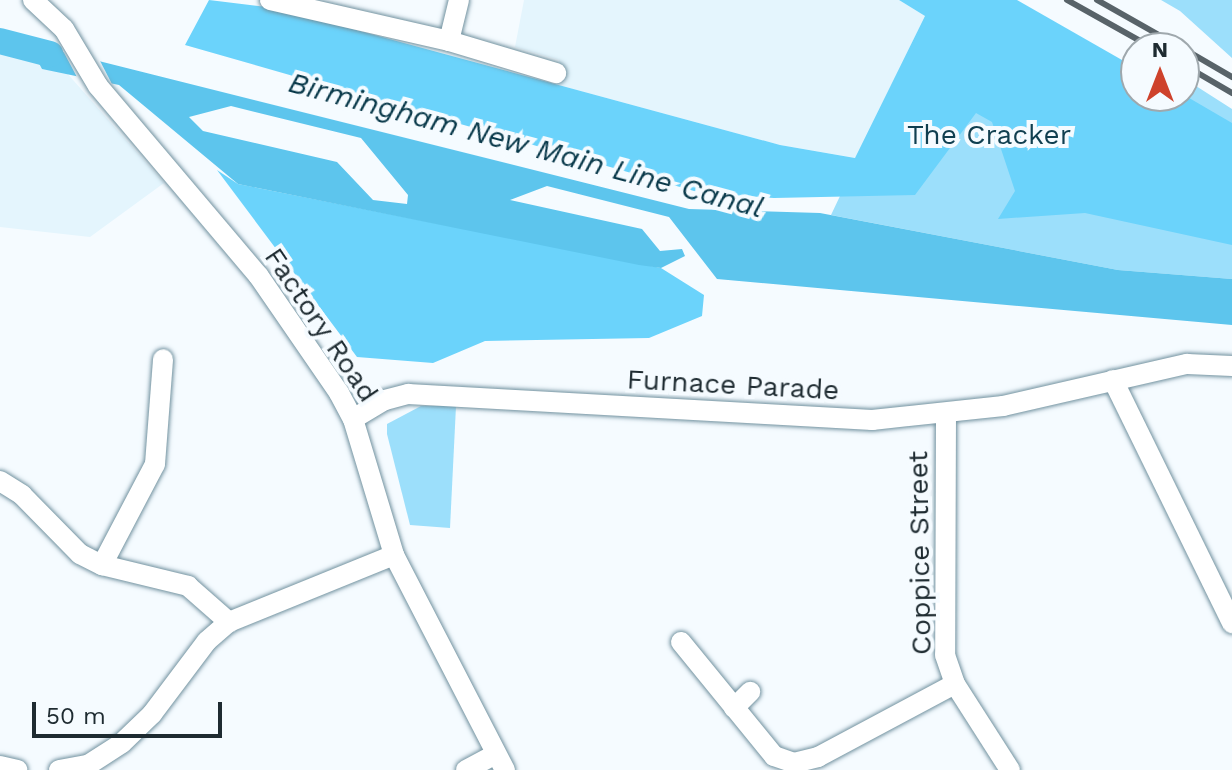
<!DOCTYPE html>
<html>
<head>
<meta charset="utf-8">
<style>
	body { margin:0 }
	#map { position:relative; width:1232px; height:770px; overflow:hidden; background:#f5fbff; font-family:"Work Sans",sans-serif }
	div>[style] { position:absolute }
	.built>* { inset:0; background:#e4f5fd }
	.green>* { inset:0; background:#9cdffb }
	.forest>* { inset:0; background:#6bd3fb }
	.water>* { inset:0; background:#5dc5ed }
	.pier>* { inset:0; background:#f5fbff }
	.canal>* { height:26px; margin:-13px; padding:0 13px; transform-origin:13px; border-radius:13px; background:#5dc5ed }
	.roads { filter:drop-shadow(0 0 2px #7292a0) drop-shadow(0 0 2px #7292a0) }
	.minor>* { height:20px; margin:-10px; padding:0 10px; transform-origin:10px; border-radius:10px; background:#fff }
	.rail>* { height:6px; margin:-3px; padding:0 3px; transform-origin:3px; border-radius:3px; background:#586369 }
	span { translate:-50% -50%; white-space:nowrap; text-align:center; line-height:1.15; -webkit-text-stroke:8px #f5fbff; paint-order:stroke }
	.park-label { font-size:28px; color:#103f50 }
	.street-label { font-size:28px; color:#1e2b31 }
	.water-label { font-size:30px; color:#09394a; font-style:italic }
	.north { position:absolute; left:1120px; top:32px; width:80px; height:80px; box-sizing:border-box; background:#f5fbff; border:2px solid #9fa8ad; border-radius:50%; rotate:0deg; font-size:22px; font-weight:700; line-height:32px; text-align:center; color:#1e2b31 }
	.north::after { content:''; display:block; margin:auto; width:28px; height:36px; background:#ce422c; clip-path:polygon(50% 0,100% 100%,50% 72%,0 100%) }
	.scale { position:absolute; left:32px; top:702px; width:190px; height:36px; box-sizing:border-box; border:4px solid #1e2b31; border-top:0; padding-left:10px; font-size:24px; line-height:28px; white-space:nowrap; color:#1e2b31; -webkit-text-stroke:6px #f5fbff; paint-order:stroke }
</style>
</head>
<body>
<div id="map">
	<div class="built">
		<div style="clip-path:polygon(524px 0,899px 0,925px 16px,856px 158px,780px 145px,555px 84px,559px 60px,515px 47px)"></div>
		<div style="clip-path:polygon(0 48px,35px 56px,42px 69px,66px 72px,164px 183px,90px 237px,0 227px)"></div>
	</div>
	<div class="green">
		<div style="clip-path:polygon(933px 0,1136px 96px,1184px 96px,1196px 86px,1232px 109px,1232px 279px,1118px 270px,831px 215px)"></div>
		<div style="clip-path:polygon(1161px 0,1232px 0,1232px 58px,1180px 11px)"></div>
		<div style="clip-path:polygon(421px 406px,456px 406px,450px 528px,410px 525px,387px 434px,387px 424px)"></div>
	</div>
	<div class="forest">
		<div style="clip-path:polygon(209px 0,275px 8px,780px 145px,855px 158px,925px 16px,899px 0,1017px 0,1136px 68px,1136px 96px,1184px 95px,1232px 123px,1232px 245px,1085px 213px,998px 219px,1015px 191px,992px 122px,976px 113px,915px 195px,774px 198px,701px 193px,185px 45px)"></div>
		<div style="clip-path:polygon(217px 170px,238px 184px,661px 268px,704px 295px,702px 316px,649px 338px,485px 341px,433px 363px,357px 357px)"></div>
	</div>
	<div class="water">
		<div style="clip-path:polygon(evenodd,15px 45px,47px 48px,689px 209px,820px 213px,1118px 270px,1232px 279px,1232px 325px,717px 279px,669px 217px,547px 186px,510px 200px,642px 229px,660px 251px,682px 249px,685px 256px,661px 268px,639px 265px,238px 184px,119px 85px,42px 69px,35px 56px,15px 45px,231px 106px,361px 138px,408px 195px,407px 204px,373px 200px,337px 162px,203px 131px,189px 117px,231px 106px)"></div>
	</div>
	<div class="pier">
		<div style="clip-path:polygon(61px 47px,98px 57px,113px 86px,78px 79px)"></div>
	</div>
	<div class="canal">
		<div style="left:0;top:41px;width:52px;rotate:14.6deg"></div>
	</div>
	<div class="roads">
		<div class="minor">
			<div style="left:33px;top:0;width:42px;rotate:43.1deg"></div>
			<div style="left:64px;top:29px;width:66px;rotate:59.2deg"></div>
			<div style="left:98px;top:86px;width:248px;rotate:49.8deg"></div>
			<div style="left:258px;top:275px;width:143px;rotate:55.5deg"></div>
			<div style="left:339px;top:393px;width:30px;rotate:62deg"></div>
			<div style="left:353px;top:419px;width:142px;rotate:73.2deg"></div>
			<div style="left:394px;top:555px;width:242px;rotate:62.7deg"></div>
			<div style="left:270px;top:0;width:184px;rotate:12.9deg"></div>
			<div style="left:449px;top:41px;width:112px;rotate:16.7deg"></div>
			<div style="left:449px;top:41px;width:42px;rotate:-76.3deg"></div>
			<div style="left:1113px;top:380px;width:271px;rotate:63.9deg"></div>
			<div style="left:946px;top:414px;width:241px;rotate:90.2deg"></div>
			<div style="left:945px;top:655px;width:31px;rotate:71deg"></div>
			<div style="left:955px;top:684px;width:102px;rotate:57.4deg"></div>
			<div style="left:353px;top:419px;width:37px;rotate:-31deg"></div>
			<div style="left:385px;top:400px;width:24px;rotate:-15deg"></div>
			<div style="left:408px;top:394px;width:465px;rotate:3.2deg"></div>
			<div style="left:872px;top:420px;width:132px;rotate:-6.1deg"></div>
			<div style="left:1003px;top:406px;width:189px;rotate:-12.9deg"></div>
			<div style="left:1187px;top:364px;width:45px;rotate:2.5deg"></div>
			<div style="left:0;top:481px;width:26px;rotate:32deg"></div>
			<div style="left:22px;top:495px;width:83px;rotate:45.5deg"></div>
			<div style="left:80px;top:554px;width:25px;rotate:27deg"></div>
			<div style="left:102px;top:565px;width:89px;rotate:13.7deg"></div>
			<div style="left:188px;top:586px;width:55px;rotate:41.3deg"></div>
			<div style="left:102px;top:565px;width:114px;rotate:-62.3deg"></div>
			<div style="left:155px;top:464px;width:105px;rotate:-85.6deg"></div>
			<div style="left:681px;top:642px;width:147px;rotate:50.8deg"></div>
			<div style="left:774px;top:756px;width:21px;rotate:19deg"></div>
			<div style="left:794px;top:763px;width:25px;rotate:-14deg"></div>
			<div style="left:818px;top:757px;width:155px;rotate:-28.1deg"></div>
			<div style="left:734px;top:708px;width:23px;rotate:-45deg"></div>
			<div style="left:0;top:766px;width:18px;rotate:13deg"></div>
			<div style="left:59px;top:770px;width:29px;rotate:-10deg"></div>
			<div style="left:88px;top:765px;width:40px;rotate:-32.9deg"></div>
			<div style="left:122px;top:743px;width:42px;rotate:-44deg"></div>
			<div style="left:152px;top:714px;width:91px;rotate:-53deg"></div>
			<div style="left:207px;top:641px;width:29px;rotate:-41deg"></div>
			<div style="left:229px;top:622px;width:178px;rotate:-22.1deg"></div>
			<div style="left:466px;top:770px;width:34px;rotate:-28deg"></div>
		</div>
	</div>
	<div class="rail">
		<div style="left:1067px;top:0;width:98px;rotate:29.2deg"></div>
		<div style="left:1097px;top:0;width:98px;rotate:29.5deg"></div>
		<div style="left:1184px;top:49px;width:56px;rotate:30.3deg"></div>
		<div style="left:1184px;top:65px;width:56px;rotate:30.3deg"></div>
	</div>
	<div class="park-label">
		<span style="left:989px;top:135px">The Cracker</span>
	</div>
	<div class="street-label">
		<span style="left:321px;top:325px;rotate:56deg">Factory Road</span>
		<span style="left:733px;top:385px;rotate:3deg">Furnace Parade</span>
		<span style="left:920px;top:553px;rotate:-91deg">Coppice Street</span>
	</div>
	<div class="water-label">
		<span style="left:526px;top:145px;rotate:15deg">Birmingham New Main Line Canal</span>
	</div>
	<div class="north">N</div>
	<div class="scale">50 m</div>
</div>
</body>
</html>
